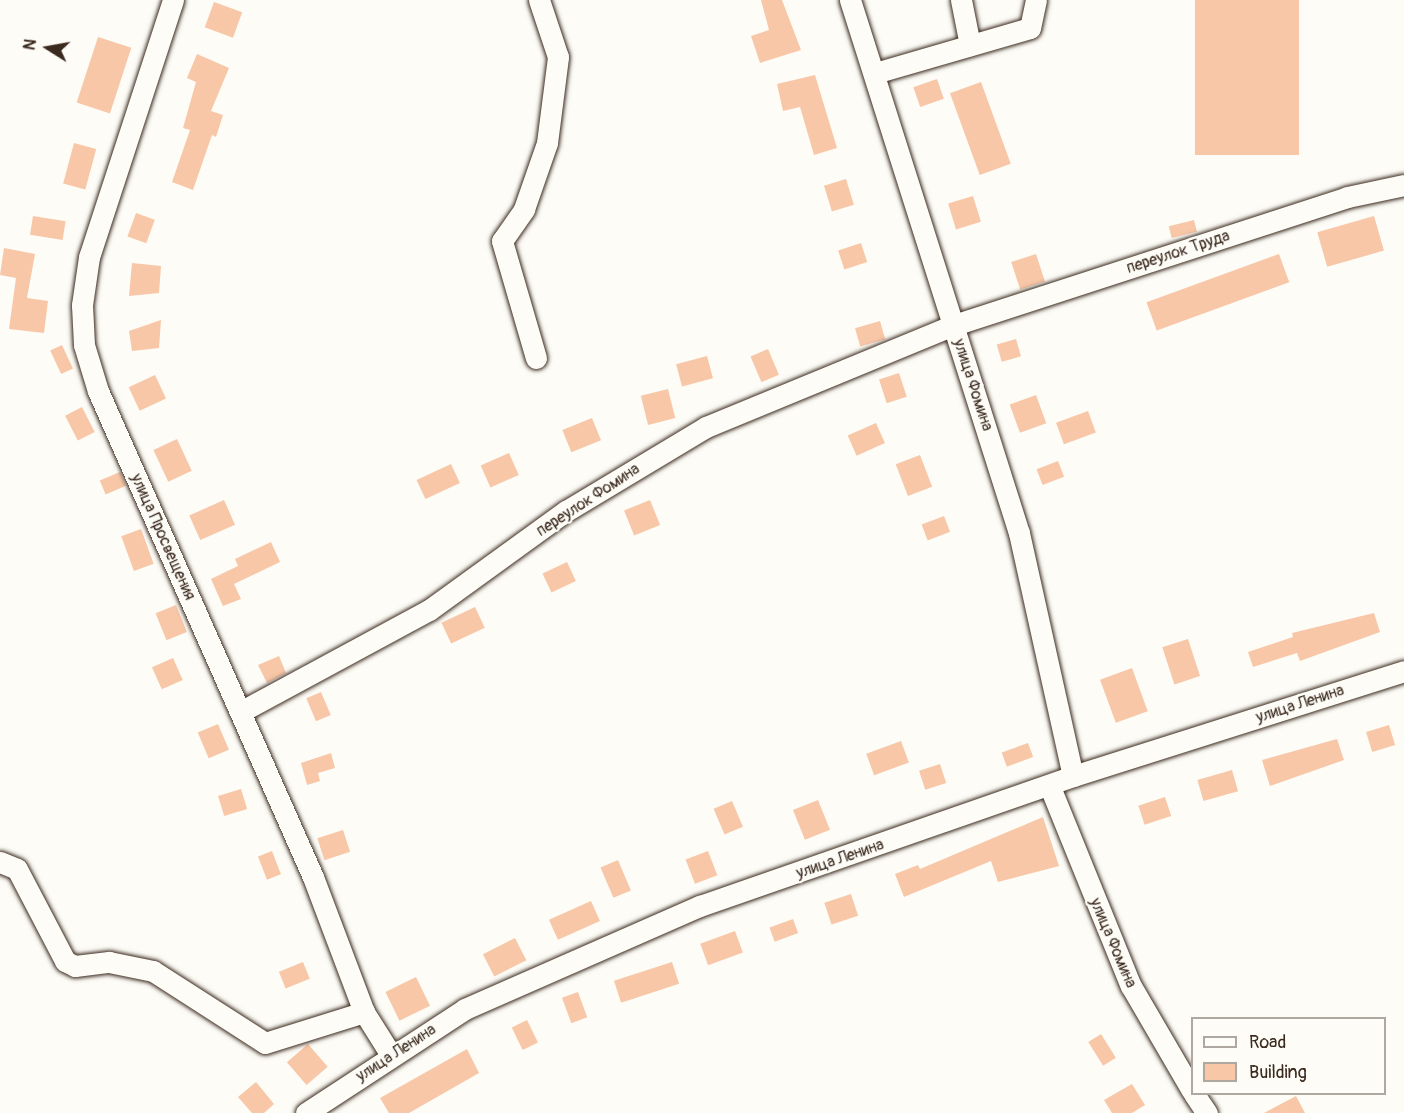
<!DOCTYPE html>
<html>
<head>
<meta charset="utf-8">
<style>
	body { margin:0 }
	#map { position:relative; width:1404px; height:1113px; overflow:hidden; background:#fdfcf7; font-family:Pangolin,sans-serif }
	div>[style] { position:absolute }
	.building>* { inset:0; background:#f8c7a7; transform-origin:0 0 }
	.roads { filter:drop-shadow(0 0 2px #3b2a1e) drop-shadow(0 0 2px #3b2a1e) }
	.minor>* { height:21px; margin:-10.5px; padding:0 10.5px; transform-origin:10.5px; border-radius:10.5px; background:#fdfcf7 }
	span { translate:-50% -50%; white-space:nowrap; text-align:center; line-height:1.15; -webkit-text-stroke:4.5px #fdfcf7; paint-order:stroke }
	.street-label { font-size:16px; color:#3b2a1e }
	.legend { position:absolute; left:1191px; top:1017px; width:195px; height:78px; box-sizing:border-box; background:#fdfcf7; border:2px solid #afa8a0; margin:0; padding:8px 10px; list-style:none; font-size:18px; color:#3b2a1e }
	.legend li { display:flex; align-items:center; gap:12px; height:30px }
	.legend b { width:30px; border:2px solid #afa8a0 }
	.north { position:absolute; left:18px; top:18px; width:60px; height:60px; -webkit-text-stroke:4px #fdfcf7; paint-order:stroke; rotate:281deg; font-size:16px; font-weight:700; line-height:24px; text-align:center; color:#3b2a1e }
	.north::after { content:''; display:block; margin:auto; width:21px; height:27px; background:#3b2a1e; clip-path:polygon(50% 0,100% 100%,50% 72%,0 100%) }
</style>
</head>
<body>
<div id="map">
	<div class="building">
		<div style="clip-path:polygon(761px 0,782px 0,801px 50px,760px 63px,751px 36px,769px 30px)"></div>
		<div style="left:1195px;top:0;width:104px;height:155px"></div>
		<div style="left:214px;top:2px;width:30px;height:27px;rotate:20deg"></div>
		<div style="left:98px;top:37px;width:35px;height:69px;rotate:18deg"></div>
		<div style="clip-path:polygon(197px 54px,229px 68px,211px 111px,223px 115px,216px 137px,212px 135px,193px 190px,172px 182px,190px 130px,183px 128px,196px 82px,187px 78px)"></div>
		<div style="clip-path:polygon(815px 75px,837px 148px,814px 155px,800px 107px,783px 111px,777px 84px)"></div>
		<div style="left:937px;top:79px;width:21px;height:25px;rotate:71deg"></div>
		<div style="left:981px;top:82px;width:87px;height:33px;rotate:70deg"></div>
		<div style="left:74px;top:143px;width:23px;height:42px;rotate:15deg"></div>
		<div style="left:846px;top:179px;width:27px;height:23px;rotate:73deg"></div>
		<div style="left:973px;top:196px;width:27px;height:26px;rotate:73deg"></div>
		<div style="left:136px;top:213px;width:20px;height:25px;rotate:20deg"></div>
		<div style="left:33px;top:216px;width:33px;height:19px;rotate:9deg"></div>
		<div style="left:1374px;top:216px;width:36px;height:59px;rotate:74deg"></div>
		<div style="left:1194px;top:220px;width:12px;height:26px;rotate:76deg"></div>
		<div style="left:861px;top:243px;width:20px;height:24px;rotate:72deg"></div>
		<div style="clip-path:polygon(4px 248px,35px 254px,27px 298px,48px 301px,44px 333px,9px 329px,16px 278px,0 275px)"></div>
		<div style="left:1036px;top:254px;width:29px;height:26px;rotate:72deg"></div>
		<div style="left:1279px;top:254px;width:30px;height:141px;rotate:70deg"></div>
		<div style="clip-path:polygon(132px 263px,161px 266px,159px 293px,129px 296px)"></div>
		<div style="clip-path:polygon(161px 320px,159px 348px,132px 351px,129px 331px)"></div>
		<div style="left:880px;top:321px;width:19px;height:26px;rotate:74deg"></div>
		<div style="left:1016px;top:339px;width:18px;height:20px;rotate:74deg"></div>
		<div style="left:62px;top:345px;width:26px;height:13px;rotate:65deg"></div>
		<div style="left:768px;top:349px;width:28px;height:19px;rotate:67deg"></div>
		<div style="left:707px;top:356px;width:23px;height:32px;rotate:75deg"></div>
		<div style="left:899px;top:373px;width:25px;height:21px;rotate:72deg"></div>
		<div style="left:155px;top:375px;width:26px;height:29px;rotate:65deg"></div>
		<div style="left:668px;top:389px;width:30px;height:28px;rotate:76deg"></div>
		<div style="left:1036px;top:395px;width:30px;height:28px;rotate:70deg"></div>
		<div style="left:82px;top:407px;width:28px;height:19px;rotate:63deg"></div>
		<div style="left:1088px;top:411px;width:23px;height:34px;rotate:70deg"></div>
		<div style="left:592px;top:418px;width:24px;height:32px;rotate:68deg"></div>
		<div style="left:876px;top:423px;width:22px;height:31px;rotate:66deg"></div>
		<div style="left:177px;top:439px;width:35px;height:26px;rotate:65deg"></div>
		<div style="left:509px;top:453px;width:24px;height:31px;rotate:66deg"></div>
		<div style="left:920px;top:455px;width:34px;height:26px;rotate:69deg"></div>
		<div style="left:1058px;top:461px;width:17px;height:23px;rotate:69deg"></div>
		<div style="left:451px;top:464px;width:21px;height:38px;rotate:65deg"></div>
		<div style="left:120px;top:472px;width:15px;height:22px;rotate:67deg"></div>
		<div style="left:224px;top:500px;width:27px;height:38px;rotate:66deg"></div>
		<div style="left:650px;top:500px;width:27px;height:28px;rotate:68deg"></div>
		<div style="left:944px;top:516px;width:17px;height:24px;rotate:69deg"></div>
		<div style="left:141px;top:529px;width:37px;height:21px;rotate:70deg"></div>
		<div style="clip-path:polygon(271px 542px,280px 562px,234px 584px,241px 599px,223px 606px,211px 579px,238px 566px,235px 559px)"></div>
		<div style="left:567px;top:562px;width:21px;height:27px;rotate:65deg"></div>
		<div style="left:176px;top:605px;width:29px;height:22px;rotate:68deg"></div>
		<div style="left:475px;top:607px;width:23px;height:37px;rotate:65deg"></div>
		<div style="clip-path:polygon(1374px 613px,1380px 632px,1300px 661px,1297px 653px,1253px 667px,1248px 652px,1293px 637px,1292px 633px)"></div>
		<div style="left:1188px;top:639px;width:39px;height:27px;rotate:72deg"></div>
		<div style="clip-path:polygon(279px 656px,286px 673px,267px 683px,258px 665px)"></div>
		<div style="left:173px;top:658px;width:24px;height:23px;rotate:66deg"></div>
		<div style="left:1132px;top:668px;width:46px;height:34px;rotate:70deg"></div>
		<div style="left:321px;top:692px;width:25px;height:16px;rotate:67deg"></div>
		<div style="left:218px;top:724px;width:28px;height:22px;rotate:67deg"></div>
		<div style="left:1389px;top:725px;width:21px;height:24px;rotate:73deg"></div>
		<div style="clip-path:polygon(1337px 739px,1344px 760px,1270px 786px,1262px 760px)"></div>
		<div style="left:901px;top:741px;width:23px;height:37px;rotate:70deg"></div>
		<div style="left:1028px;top:743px;width:15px;height:28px;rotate:70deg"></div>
		<div style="clip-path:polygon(331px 753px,335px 768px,318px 773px,320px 781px,307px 785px,301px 763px)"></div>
		<div style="left:940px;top:764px;width:20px;height:22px;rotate:72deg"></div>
		<div style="left:1232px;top:770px;width:22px;height:36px;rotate:74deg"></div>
		<div style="left:241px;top:789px;width:21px;height:24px;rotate:73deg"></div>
		<div style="left:1165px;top:797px;width:20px;height:28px;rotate:72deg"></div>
		<div style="left:818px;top:800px;width:32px;height:27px;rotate:68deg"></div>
		<div style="left:732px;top:801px;width:28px;height:20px;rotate:67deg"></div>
		<div style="clip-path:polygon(1043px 817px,1059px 866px,998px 882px,991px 861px,904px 897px,895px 874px,918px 865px,920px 869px)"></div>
		<div style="left:343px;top:830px;width:23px;height:27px;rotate:72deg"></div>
		<div style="left:272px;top:851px;width:25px;height:15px;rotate:69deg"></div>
		<div style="left:708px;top:851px;width:26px;height:24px;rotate:69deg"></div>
		<div style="left:618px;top:860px;width:33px;height:19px;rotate:67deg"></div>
		<div style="left:851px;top:894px;width:23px;height:28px;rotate:72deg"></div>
		<div style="left:591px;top:901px;width:22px;height:46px;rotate:66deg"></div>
		<div style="left:793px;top:919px;width:15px;height:25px;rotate:70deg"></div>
		<div style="left:735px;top:931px;width:23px;height:37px;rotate:70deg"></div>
		<div style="left:515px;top:938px;width:25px;height:36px;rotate:63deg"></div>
		<div style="left:303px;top:962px;width:18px;height:26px;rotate:68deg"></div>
		<div style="left:672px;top:962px;width:23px;height:61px;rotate:72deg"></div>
		<div style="left:416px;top:977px;width:32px;height:34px;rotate:64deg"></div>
		<div style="left:578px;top:992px;width:27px;height:17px;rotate:70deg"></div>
		<div style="left:527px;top:1020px;width:25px;height:17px;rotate:64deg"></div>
		<div style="left:1101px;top:1034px;width:28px;height:15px;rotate:58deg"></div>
		<div style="left:308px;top:1044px;width:30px;height:28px;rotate:49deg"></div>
		<div style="clip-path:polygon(467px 1049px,479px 1073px,409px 1113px,389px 1113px,380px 1098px)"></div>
		<div style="clip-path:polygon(256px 1082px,274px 1104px,264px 1113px,252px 1113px,238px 1097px)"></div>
		<div style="clip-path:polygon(1132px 1084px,1145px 1105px,1132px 1113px,1112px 1113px,1104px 1100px)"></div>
		<div style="clip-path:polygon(1296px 1096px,1305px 1113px,1264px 1113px)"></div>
	</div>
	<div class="roads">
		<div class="minor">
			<div style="left:173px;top:0;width:270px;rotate:108.1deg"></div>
			<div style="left:89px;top:257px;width:49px;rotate:98.3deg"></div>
			<div style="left:82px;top:305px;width:40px;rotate:87.1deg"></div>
			<div style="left:84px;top:345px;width:48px;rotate:73.1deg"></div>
			<div style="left:98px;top:391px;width:531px;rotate:66.14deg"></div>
			<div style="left:313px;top:877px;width:144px;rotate:69.3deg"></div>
			<div style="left:364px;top:1012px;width:51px;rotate:57.9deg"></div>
			<div style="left:850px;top:0;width:559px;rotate:72.41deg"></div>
			<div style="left:1019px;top:533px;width:249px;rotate:77.5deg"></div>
			<div style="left:961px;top:0;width:46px;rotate:78.7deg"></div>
			<div style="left:875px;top:73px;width:161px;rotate:-16.2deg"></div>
			<div style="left:1030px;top:28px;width:29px;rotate:-78deg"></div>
			<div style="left:536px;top:358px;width:122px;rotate:-106.2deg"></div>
			<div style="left:502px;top:241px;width:39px;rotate:-55deg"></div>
			<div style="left:524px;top:209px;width:70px;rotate:-70.8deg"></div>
			<div style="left:547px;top:143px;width:87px;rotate:-82.7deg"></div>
			<div style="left:558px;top:57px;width:60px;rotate:-108.4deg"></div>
			<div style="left:242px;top:711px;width:213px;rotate:-28.4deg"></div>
			<div style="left:429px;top:610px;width:169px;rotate:-35.9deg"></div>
			<div style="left:566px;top:511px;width:163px;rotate:-31deg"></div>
			<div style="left:706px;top:427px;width:268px;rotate:-22.4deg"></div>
			<div style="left:954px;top:325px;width:413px;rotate:-18deg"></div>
			<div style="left:1347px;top:197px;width:58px;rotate:-11.9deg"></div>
			<div style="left:1050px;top:787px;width:215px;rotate:67.9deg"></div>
			<div style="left:1131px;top:986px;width:121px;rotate:59.8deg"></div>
			<div style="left:0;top:862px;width:18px;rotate:22deg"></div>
			<div style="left:17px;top:869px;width:104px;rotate:62.4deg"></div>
			<div style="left:65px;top:961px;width:11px;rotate:27deg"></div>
			<div style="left:75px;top:966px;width:34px;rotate:-7deg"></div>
			<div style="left:109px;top:962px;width:45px;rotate:11.6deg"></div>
			<div style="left:153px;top:971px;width:133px;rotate:32.7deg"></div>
			<div style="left:265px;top:1043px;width:104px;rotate:-17.4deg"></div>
			<div style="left:1194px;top:1094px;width:23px;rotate:56deg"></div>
			<div style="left:306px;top:1113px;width:190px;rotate:-33.2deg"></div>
			<div style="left:465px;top:1009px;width:257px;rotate:-23.7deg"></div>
			<div style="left:700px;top:906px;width:395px;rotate:-19.2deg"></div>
			<div style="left:1073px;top:776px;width:347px;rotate:-17.6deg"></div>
		</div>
	</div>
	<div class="street-label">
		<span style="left:1178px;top:252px;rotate:-18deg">переулок Труда</span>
		<span style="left:973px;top:385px;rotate:72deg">улица Фомина</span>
		<span style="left:588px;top:500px;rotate:-33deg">переулок Фомина</span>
		<span style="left:163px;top:537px;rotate:66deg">улица Просвещения</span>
		<span style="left:1300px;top:704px;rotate:-18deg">улица Ленина</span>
		<span style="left:840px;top:859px;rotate:-19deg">улица Ленина</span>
		<span style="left:1113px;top:943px;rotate:67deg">улица Фомина</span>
		<span style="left:396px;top:1053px;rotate:-33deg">улица Ленина</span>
	</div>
	<ul class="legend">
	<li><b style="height:8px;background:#fdfcf7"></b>Road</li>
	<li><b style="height:16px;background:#f8c7a7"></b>Building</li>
	</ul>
	<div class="north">N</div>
</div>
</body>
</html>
